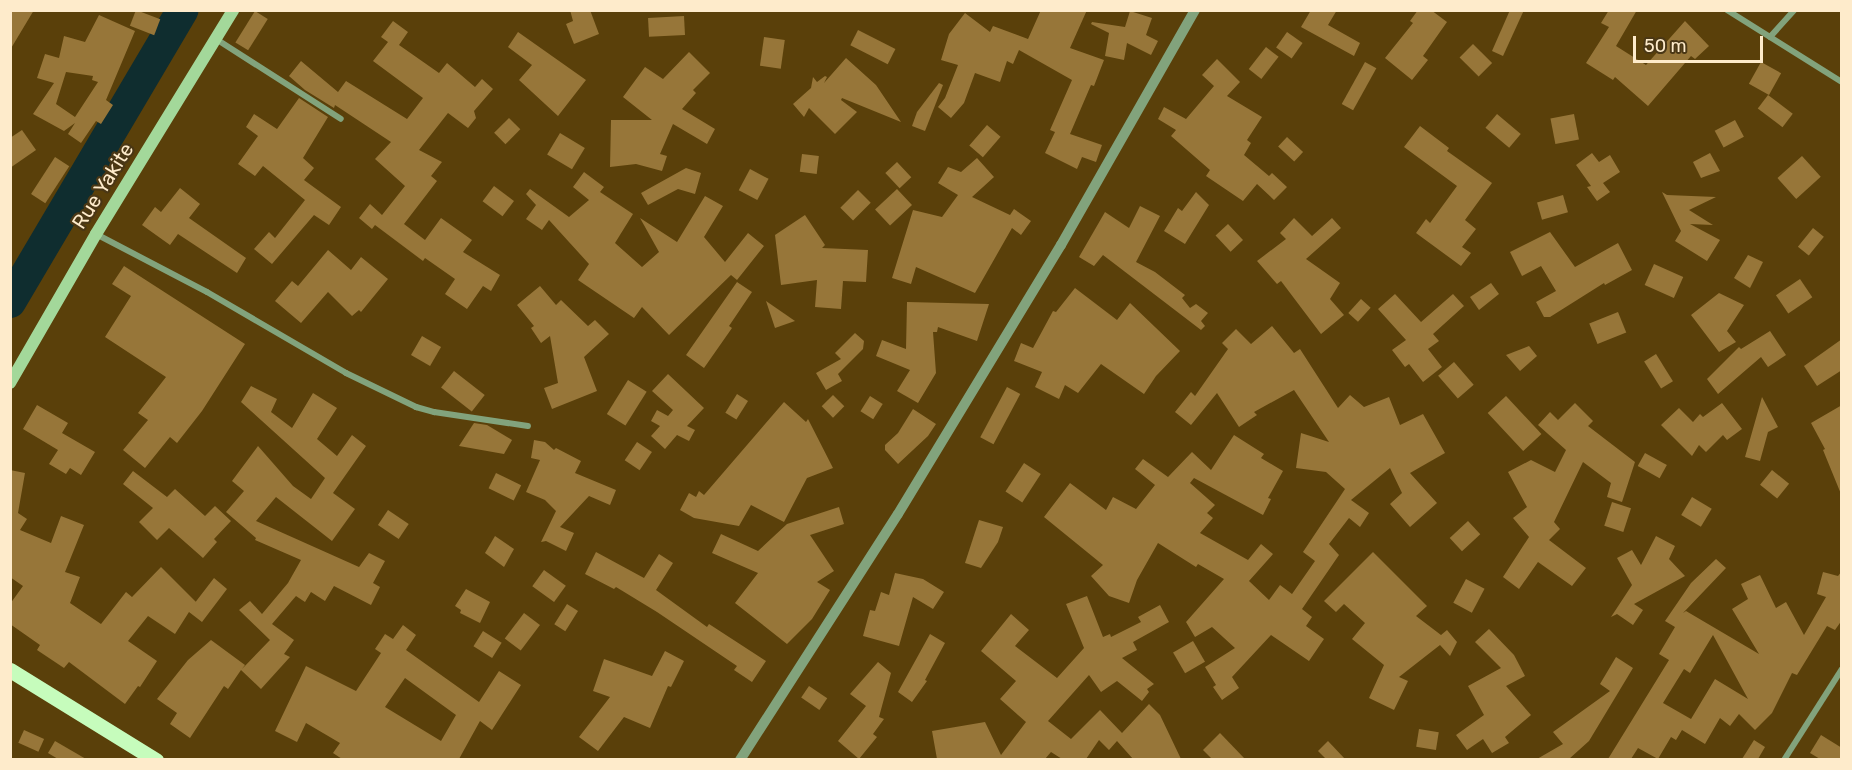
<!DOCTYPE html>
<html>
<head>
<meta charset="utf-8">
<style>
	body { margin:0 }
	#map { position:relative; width:1852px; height:770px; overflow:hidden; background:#5a400a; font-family:Rubik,sans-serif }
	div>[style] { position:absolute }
	.river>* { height:32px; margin:-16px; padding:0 16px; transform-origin:16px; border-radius:16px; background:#0f2d2f }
	.building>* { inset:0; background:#977639; transform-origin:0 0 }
	.minor>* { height:6px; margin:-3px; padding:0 3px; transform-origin:3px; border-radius:3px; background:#82a37c }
	.tertiary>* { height:10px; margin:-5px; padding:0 5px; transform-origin:5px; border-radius:5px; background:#82a37c }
	.secondary>* { height:12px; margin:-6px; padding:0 6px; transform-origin:6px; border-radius:6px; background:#a3d89a }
	.primary>* { height:15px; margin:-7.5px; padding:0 7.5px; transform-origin:7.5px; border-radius:7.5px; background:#c6fcbc }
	span { translate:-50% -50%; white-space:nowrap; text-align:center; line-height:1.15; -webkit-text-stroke:4.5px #4a3715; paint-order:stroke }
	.street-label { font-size:20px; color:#feebcb }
	.frame { position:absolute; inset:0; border:12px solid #feebcb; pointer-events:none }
	.scale { position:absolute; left:1633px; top:36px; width:130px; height:27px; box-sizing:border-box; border:3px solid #feebcb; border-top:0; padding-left:8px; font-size:18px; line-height:21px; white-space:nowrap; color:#feebcb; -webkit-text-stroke:4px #4a3715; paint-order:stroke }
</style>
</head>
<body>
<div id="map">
	<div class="river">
		<div style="left:10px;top:302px;width:339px;rotate:-59.4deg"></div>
	</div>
	<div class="building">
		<div style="clip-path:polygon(10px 10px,34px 10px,10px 50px)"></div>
		<div style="left:136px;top:10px;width:26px;height:17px;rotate:21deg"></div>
		<div style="clip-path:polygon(570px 10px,590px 10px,599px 34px,574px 44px,566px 24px,573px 21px)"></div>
		<div style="clip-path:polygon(1041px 10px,1087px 10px,1070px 48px,1104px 60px,1094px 86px,1091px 85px,1070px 134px,1102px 145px,1096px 162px,1082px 157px,1077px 169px,1045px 153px,1055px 132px,1050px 130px,1072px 80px,1019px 50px,1013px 64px,1007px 61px,1000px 82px,975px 73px,964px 103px,951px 118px,938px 107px,945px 98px,958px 65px,941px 60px,949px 34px,965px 13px,990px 32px,993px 26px,1028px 39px)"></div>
		<div style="clip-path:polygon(1311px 10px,1337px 10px,1328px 25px,1360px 43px,1354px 56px,1301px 27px)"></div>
		<div style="clip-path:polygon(1418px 10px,1431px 10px,1447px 22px,1423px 56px,1428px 60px,1412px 80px,1385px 58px,1413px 23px,1410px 21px)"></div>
		<div style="clip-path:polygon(1510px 10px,1524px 10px,1503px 56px,1492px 51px)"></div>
		<div style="clip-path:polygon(1609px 10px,1637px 10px,1616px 46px,1646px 65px,1685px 21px,1709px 46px,1695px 59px,1691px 56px,1648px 106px,1615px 77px,1613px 80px,1586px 63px,1609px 27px,1601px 23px)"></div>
		<div style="left:255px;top:11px;width:15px;height:37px;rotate:32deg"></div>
		<div style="clip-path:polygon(1130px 11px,1152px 18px,1146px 35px,1158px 41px,1151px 55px,1127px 43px,1124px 60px,1105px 56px,1109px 33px,1091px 24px,1092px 22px,1125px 27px)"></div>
		<div style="clip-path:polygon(evenodd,99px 15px,135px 31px,106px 100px,113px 105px,101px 124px,96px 121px,81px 143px,68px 134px,75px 123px,64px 131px,33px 114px,54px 83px,37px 78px,45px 54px,59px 58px,64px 36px,85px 42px,99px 15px,66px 72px,93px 76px,92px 80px,98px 82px,75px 117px,56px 104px,66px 72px)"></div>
		<div style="left:684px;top:16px;width:19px;height:36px;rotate:87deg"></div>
		<div style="clip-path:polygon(393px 21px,408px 32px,399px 45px,439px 73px,447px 63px,475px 87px,482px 79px,493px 89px,474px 111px,476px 118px,468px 128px,448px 113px,419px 150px,442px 162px,431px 176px,437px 181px,404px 224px,425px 240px,441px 218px,472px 240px,463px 252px,500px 275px,491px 291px,483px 286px,467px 309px,445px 294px,455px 279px,425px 258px,423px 261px,375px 225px,372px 229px,359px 218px,370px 204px,382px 215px,405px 186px,375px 159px,391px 142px,335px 105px,334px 108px,305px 90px,289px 76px,301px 61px,338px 92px,346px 81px,407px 119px,423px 98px,373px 61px,388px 42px,381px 37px)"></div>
		<div style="left:858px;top:30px;width:42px;height:17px;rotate:27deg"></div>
		<div style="clip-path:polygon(518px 32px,586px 80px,558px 116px,519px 80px,532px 65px,508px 47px)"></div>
		<div style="left:1287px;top:32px;width:19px;height:19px;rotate:35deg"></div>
		<div style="left:764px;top:37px;width:21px;height:29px;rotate:8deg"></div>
		<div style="left:1473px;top:44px;width:27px;height:19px;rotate:45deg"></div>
		<div style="left:1266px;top:47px;width:16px;height:28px;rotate:38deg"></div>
		<div style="clip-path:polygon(689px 52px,710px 73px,693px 90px,696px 93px,682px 109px,715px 129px,707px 144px,673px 124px,660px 154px,667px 156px,662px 171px,636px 164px,610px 167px,611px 120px,652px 120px,623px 97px,645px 67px,663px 79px)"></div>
		<div style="clip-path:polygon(846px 58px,876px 85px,901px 122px,842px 98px,841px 100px,857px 112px,835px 134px,809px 108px,804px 117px,793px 104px,811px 88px,813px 77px,817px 82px,825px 76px,827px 77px,824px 83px)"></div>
		<div style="clip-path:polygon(1217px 59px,1240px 82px,1227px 96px,1262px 117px,1247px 140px,1251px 143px,1244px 155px,1269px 176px,1272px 173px,1287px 187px,1274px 200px,1257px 184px,1243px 201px,1206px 176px,1210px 170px,1171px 136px,1176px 130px,1158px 119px,1164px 107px,1186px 119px,1214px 86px,1202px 75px)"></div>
		<div style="left:1365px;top:62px;width:13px;height:48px;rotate:29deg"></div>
		<div style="left:1761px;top:62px;width:23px;height:25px;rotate:29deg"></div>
		<div style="clip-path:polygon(939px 83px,943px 85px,925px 131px,912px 126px,917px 112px)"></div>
		<div style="left:1768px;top:95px;width:31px;height:17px;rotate:37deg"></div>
		<div style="clip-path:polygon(299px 98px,328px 117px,303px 158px,314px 168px,304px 180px,341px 207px,329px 225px,314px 215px,272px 264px,254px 249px,269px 232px,275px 238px,305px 200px,263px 166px,255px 176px,238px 164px,258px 136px,246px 127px,254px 114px,277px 129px)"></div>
		<div style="left:1497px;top:114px;width:31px;height:18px;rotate:40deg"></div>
		<div style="left:1574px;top:114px;width:26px;height:24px;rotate:79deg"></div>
		<div style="left:509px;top:118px;width:16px;height:21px;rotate:45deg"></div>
		<div style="left:1735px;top:120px;width:19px;height:23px;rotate:62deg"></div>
		<div style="left:987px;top:125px;width:18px;height:27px;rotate:41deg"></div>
		<div style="clip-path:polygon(1420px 126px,1449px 148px,1447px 151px,1492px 183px,1465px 220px,1476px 229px,1462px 247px,1471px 253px,1461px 266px,1416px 233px,1426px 219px,1430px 223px,1457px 186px,1404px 147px)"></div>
		<div style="clip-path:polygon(22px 130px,36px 150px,10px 168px,10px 138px)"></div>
		<div style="left:560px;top:133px;width:29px;height:25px;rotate:31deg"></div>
		<div style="left:1287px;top:137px;width:22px;height:13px;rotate:43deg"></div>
		<div style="clip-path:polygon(1592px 153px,1599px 162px,1610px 155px,1620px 172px,1603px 183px,1610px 192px,1597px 201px,1587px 187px,1591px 186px,1576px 165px)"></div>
		<div style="clip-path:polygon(1710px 153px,1720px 171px,1701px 178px,1693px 162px)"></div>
		<div style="left:802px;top:154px;width:17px;height:18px;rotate:7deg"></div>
		<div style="left:1802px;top:156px;width:28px;height:33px;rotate:48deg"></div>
		<div style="left:55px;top:157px;width:17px;height:44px;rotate:33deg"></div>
		<div style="clip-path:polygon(977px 158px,994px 177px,972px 197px,1010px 215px,1014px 209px,1031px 221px,1021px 235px,1012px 228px,975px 293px,916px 267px,911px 284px,892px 278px,913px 210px,942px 217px,958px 195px,938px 183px,948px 167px,961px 172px)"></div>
		<div style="left:897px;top:162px;width:21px;height:16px;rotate:47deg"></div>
		<div style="clip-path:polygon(686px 168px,701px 173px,695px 194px,678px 189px,648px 205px,641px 193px)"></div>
		<div style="left:750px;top:169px;width:21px;height:24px;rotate:28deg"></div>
		<div style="clip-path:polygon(584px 172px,604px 187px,600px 192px,633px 214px,615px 243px,642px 267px,659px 252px,640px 218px,677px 242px,705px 196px,723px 206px,704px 237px,725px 262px,748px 233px,764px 246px,737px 280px,731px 275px,669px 335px,642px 307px,634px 318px,578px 280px,589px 264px,549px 220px,542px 230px,526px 219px,536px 205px,526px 194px,530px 189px,569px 217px,589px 200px,573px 187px)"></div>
		<div style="left:494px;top:186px;width:25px;height:19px;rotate:37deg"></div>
		<div style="clip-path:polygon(180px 188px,200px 204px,189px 218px,246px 258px,237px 273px,178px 234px,170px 245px,142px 225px,155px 207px,161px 212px)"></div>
		<div style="left:897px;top:189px;width:22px;height:30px;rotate:47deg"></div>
		<div style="left:858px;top:190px;width:18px;height:25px;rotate:45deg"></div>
		<div style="clip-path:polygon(1196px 192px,1209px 205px,1185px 244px,1164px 231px,1178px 208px,1182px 211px)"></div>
		<div style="clip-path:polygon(1662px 192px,1667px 195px,1716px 197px,1689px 210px,1713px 225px,1690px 224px,1720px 240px,1707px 261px,1675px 241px,1681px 231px)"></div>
		<div style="left:1563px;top:195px;width:18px;height:27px;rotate:74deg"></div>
		<div style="clip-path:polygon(1140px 206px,1160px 216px,1136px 262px,1155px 272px,1185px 295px,1182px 298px,1190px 308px,1196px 304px,1208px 313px,1201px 321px,1205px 326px,1201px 330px,1103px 255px,1094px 266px,1079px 257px,1105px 212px,1129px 228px)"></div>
		<div style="clip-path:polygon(805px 215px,825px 245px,822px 248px,868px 250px,866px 282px,843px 281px,841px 309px,815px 307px,817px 280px,781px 285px,775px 235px)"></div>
		<div style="clip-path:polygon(1294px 218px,1312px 236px,1332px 218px,1341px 228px,1306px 259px,1340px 283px,1330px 299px,1344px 315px,1321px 334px,1281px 281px,1277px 284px,1257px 261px,1286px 239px,1280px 233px)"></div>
		<div style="left:1228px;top:224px;width:22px;height:17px;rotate:47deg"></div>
		<div style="left:1813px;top:228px;width:14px;height:24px;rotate:39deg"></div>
		<div style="clip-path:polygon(1550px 232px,1575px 267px,1618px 243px,1632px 270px,1605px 285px,1604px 283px,1550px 317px,1544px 317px,1536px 302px,1556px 291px,1541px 266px,1522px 276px,1510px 252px)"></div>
		<div style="clip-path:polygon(328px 250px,351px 270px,361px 257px,388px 279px,361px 312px,359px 310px,352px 316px,328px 292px,301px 323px,275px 301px,292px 281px,298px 286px)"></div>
		<div style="clip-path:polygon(1748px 255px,1763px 262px,1750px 288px,1734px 278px)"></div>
		<div style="left:1654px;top:264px;width:32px;height:23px;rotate:24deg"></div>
		<div style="clip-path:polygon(124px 266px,245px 344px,202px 411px,177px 443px,170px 437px,145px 468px,123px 450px,148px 420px,138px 413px,166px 377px,105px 337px,131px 296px,112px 284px)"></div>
		<div style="left:1800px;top:279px;width:22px;height:29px;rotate:56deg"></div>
		<div style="clip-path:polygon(737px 282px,752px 292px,729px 326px,732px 328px,704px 368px,686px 355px)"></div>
		<div style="clip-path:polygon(1491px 283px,1499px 294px,1479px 310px,1470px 297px)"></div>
		<div style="clip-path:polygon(540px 286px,556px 305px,561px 300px,588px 326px,595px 320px,609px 334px,584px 357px,597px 391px,552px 409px,544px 388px,558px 383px,550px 336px,541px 343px,531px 328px,534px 326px,517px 305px)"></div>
		<div style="clip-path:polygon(1075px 288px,1117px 320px,1130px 303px,1180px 351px,1156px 376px,1144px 394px,1101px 364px,1078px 393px,1065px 385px,1059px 399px,1035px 387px,1042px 372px,1014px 361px,1021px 343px,1033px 348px,1053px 311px,1056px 312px)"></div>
		<div style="clip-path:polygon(1719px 293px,1744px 305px,1727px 331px,1736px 342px,1719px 352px,1691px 315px)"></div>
		<div style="clip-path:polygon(1395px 294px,1421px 322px,1453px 294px,1464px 306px,1433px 334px,1439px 341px,1428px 349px,1442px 367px,1423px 382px,1409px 364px,1405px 367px,1392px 350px,1406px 340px,1378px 309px)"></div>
		<div style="left:1361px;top:299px;width:13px;height:19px;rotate:42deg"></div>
		<div style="clip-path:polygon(766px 301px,795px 321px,775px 328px)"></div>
		<div style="clip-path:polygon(907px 302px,989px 304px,977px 341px,938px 327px,937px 332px,933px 332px,936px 373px,918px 403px,897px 391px,910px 370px,876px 356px,882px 340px,906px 349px)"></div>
		<div style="left:1618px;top:312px;width:22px;height:31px;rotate:68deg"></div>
		<div style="clip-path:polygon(1272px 326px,1294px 353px,1300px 349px,1338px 408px,1350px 395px,1364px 407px,1389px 397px,1400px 425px,1423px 414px,1445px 453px,1410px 473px,1437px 503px,1410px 527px,1390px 504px,1402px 493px,1390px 468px,1351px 500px,1369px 513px,1360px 527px,1349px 518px,1329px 544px,1339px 555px,1302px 609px,1312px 617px,1306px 626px,1324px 639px,1309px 661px,1271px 635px,1232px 677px,1239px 688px,1222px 700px,1213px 687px,1216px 685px,1205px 667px,1235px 648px,1212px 627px,1195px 637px,1186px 622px,1224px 579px,1198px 564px,1196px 567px,1158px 543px,1137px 580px,1129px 603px,1109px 596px,1091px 576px,1103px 565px,1044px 517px,1070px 483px,1106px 510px,1113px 497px,1136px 509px,1155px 485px,1135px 469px,1143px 459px,1168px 477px,1192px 452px,1211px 470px,1234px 435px,1264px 454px,1261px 458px,1283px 471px,1268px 498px,1271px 499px,1263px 515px,1194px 478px,1190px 483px,1215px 505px,1207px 513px,1213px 518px,1200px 533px,1248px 560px,1261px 544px,1273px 554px,1249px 581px,1269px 600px,1280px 585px,1292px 594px,1315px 561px,1303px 552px,1345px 489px,1326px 472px,1296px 468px,1301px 433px,1329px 442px,1294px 390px,1254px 412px,1257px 415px,1239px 427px,1217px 393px,1191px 425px,1175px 412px,1191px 392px,1195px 396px,1228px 349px,1222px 343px,1236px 329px,1251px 344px)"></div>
		<div style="clip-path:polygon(1770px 331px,1786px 355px,1768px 367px,1761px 357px,1718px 394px,1707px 379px,1739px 347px,1741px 349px)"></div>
		<div style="clip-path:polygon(855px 333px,864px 341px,863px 349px,838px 374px,842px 381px,826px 390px,816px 373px,841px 359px,835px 353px)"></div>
		<div style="left:422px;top:336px;width:22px;height:22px;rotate:30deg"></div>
		<div style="clip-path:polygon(1842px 339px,1842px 370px,1817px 386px,1804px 366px)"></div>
		<div style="clip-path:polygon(1529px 346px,1537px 356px,1520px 371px,1506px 355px)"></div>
		<div style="left:1656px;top:354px;width:32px;height:14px;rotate:58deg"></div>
		<div style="left:1454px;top:362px;width:30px;height:21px;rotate:49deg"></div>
		<div style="left:454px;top:371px;width:39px;height:21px;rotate:38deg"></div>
		<div style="clip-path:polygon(668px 374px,704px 408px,687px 426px,695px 430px,689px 441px,677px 435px,665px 449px,651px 436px,660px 426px,651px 421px,657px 410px,668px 416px,673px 410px,652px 391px)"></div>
		<div style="left:628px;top:380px;width:22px;height:40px;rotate:32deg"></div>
		<div style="clip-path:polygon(251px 386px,277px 399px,271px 412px,292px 428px,313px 393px,337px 408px,317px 439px,337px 456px,352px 435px,366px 446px,333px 493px,355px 509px,332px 541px,276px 497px,256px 521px,359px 567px,369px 553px,385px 561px,373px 583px,380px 587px,371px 605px,334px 586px,325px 601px,311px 592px,305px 602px,296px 596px,272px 624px,294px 640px,284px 654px,290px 657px,261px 689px,241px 670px,228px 689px,224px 686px,190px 738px,170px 724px,177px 713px,157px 699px,188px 660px,211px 640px,245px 665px,242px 669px,270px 640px,239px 610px,250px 601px,262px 614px,288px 583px,301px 560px,255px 540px,256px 538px,226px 512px,244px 491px,232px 481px,258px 446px,293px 486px,311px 499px,325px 478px,241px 402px)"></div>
		<div style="left:1007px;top:387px;width:15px;height:57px;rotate:28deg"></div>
		<div style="left:737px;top:394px;width:13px;height:22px;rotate:32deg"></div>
		<div style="left:833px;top:395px;width:16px;height:16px;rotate:45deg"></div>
		<div style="left:870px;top:396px;width:15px;height:18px;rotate:32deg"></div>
		<div style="left:1506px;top:396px;width:52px;height:25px;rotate:47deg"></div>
		<div style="clip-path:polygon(1762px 397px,1778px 427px,1768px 432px,1760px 461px,1745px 457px)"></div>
		<div style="clip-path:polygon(784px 402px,806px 422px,808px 419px,833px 468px,807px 478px,784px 522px,751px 505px,739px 526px,694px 518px,680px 510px,689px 493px,696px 497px,699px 491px,704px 495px)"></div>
		<div style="clip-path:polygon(1575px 403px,1593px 421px,1588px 426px,1635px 462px,1622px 502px,1607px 497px,1611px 483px,1583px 462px,1554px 522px,1560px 529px,1549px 540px,1586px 568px,1572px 586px,1538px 562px,1519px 589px,1503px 577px,1529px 537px,1513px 518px,1527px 507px,1508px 472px,1531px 460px,1555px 472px,1566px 450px,1538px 425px,1550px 412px,1558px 420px)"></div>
		<div style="clip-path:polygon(1722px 403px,1742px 429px,1727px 440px,1723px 435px,1706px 452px,1699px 445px,1692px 456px,1661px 425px,1679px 408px,1693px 422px,1700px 414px,1703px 417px)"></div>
		<div style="clip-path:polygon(37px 405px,68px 423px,62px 433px,95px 452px,81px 475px,70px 468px,66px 474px,49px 464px,58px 450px,23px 429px)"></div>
		<div style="clip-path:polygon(1842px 405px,1842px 494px,1841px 494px,1823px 450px,1825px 449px,1811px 423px)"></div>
		<div style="clip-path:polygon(913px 409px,936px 424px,928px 436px,898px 464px,885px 450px,885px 445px,898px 433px)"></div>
		<div style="clip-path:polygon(474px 423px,487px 425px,512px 440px,504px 454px,459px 446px)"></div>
		<div style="clip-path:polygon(534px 440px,545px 442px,554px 450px,556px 448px,581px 461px,575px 473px,616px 490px,610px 505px,589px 496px,560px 527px,574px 533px,566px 551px,546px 541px,541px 542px,556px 511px,545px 500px,526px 492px,540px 460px,531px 458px)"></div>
		<div style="left:637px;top:442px;width:18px;height:22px;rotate:34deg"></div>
		<div style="left:1645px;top:453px;width:25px;height:15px;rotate:29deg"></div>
		<div style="left:1024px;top:463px;width:20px;height:34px;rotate:33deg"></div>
		<div style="clip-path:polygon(10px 470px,25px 473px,18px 513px,27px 519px,20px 530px,51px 543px,61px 516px,84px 525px,65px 572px,80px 577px,70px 603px,101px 624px,126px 592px,132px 597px,161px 567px,196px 602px,194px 604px,214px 578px,227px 589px,202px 622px,189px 612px,175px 634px,148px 616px,128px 641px,157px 661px,140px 687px,138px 686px,125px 704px,69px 662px,64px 668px,37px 650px,40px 645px,10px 624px,10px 604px,23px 586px,10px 577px)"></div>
		<div style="left:1772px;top:470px;width:22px;height:19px;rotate:39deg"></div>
		<div style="clip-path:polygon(133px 471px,167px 497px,175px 489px,205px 516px,215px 506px,231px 521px,214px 539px,217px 542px,203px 558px,169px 528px,157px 540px,139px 522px,153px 508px,123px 484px)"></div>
		<div style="left:496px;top:473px;width:28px;height:17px;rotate:26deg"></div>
		<div style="left:1692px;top:497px;width:23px;height:21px;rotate:31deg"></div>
		<div style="left:1612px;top:502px;width:20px;height:25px;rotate:18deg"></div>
		<div style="clip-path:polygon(839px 507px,844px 524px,810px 535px,834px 571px,817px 582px,830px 590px,812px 619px,787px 644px,735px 603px,758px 573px,712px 553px,721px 534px,758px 551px,787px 524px)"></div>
		<div style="left:388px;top:510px;width:25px;height:18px;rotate:34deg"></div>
		<div style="clip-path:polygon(979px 520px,1003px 527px,998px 542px,981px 568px,965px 563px)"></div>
		<div style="left:1468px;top:521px;width:18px;height:25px;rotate:47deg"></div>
		<div style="clip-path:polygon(495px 536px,514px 549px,504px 567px,485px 553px)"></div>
		<div style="clip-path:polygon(1656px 536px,1675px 546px,1669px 559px,1685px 576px,1634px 604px,1643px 610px,1633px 625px,1617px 614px,1611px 617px,1632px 585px,1617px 558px,1632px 550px,1641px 565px)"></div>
		<div style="clip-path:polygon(596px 552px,644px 578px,659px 554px,673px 563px,656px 590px,707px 627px,709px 624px,766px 661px,752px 682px,734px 670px,737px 666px,657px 612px,616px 587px,614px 589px,585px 574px)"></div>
		<div style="clip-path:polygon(1373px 552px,1427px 606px,1416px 616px,1441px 635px,1447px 630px,1457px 642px,1450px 656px,1440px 645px,1399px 677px,1408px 681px,1394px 710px,1369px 698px,1384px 665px,1352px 639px,1365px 623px,1344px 604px,1336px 612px,1324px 601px)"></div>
		<div style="clip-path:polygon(evenodd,1716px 559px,1726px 568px,1683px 613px,1686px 611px,1759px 654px,1732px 609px,1748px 599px,1741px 584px,1760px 575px,1776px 608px,1786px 602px,1804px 635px,1826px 597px,1817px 594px,1823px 572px,1838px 576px,1842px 571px,1842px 620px,1835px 630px,1827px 626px,1797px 675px,1792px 673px,1772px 713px,1755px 730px,1739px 714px,1730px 726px,1720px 718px,1705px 744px,1682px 730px,1676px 740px,1671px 737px,1658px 759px,1638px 748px,1631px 759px,1608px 759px,1669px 660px,1659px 654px,1675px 627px,1665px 621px,1691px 583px,1716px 559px,1713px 635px,1748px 699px,1715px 679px,1691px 719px,1663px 703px,1684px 669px,1690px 673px,1713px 635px)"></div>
		<div style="left:544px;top:570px;width:27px;height:20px;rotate:36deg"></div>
		<div style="clip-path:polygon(895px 573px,923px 579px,944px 592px,933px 609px,913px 597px,899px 646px,863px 636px,870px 610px,875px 611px,881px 592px,889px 595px)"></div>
		<div style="left:1466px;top:579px;width:21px;height:27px;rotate:28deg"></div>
		<div style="clip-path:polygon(466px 589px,490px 602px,480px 623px,460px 613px,461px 610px,455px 606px)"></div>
		<div style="clip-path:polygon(1087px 596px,1103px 637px,1110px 634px,1111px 637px,1141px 622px,1138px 617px,1160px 605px,1169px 622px,1133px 642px,1137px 650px,1122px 658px,1154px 684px,1147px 689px,1149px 692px,1142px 701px,1117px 681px,1101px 692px,1089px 675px,1048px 721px,1071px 739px,1100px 710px,1122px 733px,1149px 704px,1160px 715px,1181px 759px,1133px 759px,1117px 741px,1109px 750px,1099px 740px,1086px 759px,1062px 759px,1051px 752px,1045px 759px,937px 759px,932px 731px,985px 722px,1001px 755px,1026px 722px,1000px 699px,1016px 681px,981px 651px,1011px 614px,1029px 630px,1015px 646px,1057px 678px,1084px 648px,1066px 604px)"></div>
		<div style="left:567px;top:604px;width:13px;height:24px;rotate:32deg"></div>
		<div style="left:524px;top:613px;width:20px;height:32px;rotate:37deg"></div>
		<div style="clip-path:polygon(evenodd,403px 625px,416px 635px,406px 650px,479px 702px,499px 671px,521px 685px,492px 730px,480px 721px,459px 759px,342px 759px,333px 753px,340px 743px,306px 723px,297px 742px,275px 731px,306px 666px,356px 691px,381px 653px,375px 649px,385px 634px,393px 639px,403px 625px,405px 678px,456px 715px,441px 741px,385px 707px,405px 678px)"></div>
		<div style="clip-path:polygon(1489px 629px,1514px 655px,1525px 676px,1506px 686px,1531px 715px,1505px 737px,1509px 743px,1492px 753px,1483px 739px,1467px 750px,1456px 735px,1484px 715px,1468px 686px,1501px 668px,1475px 642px)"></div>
		<div style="left:483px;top:631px;width:22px;height:18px;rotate:32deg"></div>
		<div style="clip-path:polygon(930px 634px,945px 643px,925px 680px,927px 681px,912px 702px,898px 692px)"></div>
		<div style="left:1193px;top:641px;width:24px;height:23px;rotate:60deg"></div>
		<div style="clip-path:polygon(665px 651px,684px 661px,671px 687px,668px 686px,650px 728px,624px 717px,598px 751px,579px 737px,610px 697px,593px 691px,604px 659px,652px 676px)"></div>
		<div style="clip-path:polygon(1616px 657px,1633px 668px,1589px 741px,1569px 759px,1537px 759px,1563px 744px,1553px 732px,1610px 691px,1600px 684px)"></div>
		<div style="clip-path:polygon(878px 662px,891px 673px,879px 717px,884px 719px,873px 734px,877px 737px,859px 759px,838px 741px,866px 706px,850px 694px)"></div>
		<div style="left:809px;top:686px;width:22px;height:14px;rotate:34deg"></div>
		<div style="left:1419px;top:729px;width:20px;height:18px;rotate:9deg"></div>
		<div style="left:24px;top:730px;width:22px;height:14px;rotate:24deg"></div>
		<div style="clip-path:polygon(1220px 733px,1245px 759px,1212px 759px,1203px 750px)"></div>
		<div style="clip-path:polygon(1821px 735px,1842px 748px,1842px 759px,1820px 759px,1810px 753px)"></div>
		<div style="clip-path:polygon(1754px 740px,1765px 747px,1758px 759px,1742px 759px)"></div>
		<div style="clip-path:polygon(55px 741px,86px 759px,58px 759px,48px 753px)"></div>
		<div style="clip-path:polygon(1328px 741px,1345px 759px,1326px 759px,1318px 751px)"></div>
	</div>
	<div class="minor">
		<div style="left:1727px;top:10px;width:136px;rotate:32.1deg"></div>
		<div style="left:1770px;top:37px;width:36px;rotate:-48deg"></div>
		<div style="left:216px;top:39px;width:148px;rotate:32.6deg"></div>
		<div style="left:96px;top:234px;width:125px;rotate:27.6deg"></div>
		<div style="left:207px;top:292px;width:161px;rotate:30.2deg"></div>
		<div style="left:346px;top:373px;width:78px;rotate:25.9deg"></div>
		<div style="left:416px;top:407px;width:19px;rotate:16deg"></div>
		<div style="left:434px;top:412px;width:95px;rotate:8.5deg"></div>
		<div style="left:1784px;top:760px;width:108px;rotate:-57.5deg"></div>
	</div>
	<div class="tertiary">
		<div style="left:740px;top:760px;width:292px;rotate:-57.3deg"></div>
		<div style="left:898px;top:514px;width:315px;rotate:-58.8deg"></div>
		<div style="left:1061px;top:245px;width:271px;rotate:-60.3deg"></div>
	</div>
	<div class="secondary">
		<div style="left:10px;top:383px;width:172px;rotate:-60deg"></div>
		<div style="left:96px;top:234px;width:263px;rotate:-58.5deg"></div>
	</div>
	<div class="primary">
		<div style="left:10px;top:670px;width:172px;rotate:31.7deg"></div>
	</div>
	<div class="street-label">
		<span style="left:103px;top:186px;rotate:-58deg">Rue Yakite</span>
	</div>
	<div class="frame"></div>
	<div class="scale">50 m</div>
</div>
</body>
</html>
